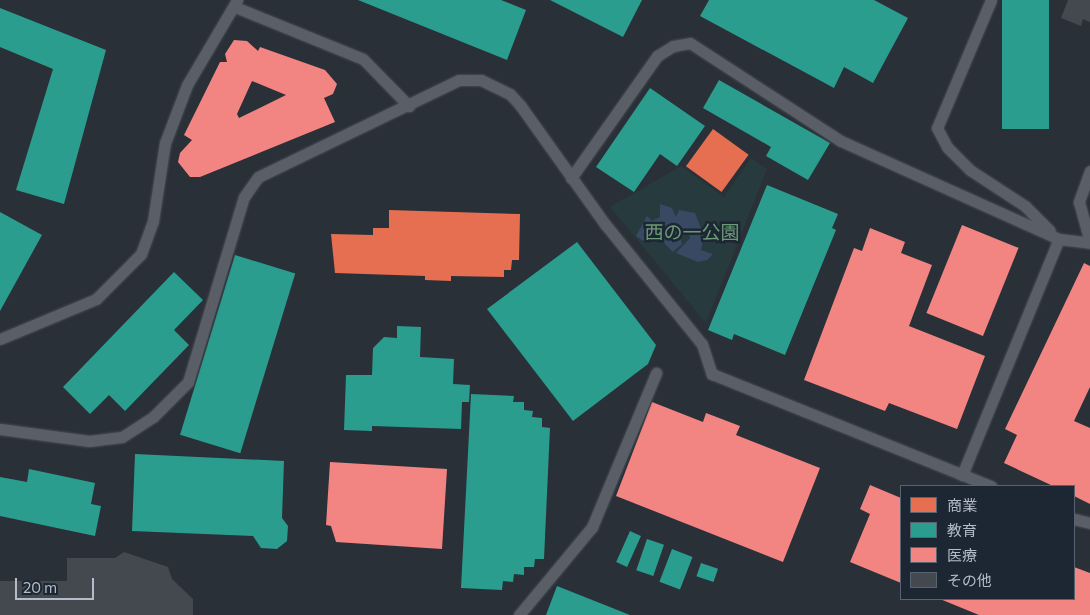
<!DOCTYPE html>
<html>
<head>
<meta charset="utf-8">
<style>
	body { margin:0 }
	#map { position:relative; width:1090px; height:615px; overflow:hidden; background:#2a3038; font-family:Commissioner,"Noto Sans JP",sans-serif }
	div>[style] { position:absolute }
	.green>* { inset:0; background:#273a3e }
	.water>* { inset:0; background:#384963 }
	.shops>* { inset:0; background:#e76f51; transform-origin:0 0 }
	.schools>* { inset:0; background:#2a9d8f; transform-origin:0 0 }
	.health>* { inset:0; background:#f28482; transform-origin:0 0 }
	.building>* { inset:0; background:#444950 }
	.roads { filter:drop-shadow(0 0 1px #484c53) drop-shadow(0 0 1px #484c53) }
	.lane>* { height:11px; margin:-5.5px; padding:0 5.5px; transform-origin:5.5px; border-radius:5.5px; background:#5a5e66 }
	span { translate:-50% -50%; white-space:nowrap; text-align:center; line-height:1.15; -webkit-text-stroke:5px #1d2633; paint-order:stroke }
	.park-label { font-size:19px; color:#6b9a76 }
	.legend { position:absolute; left:900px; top:485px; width:175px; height:115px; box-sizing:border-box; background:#1d2633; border:1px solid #59626f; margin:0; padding:6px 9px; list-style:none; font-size:15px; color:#b4bcc9 }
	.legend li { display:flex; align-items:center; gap:10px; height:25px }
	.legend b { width:25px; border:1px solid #59626f }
	.scale { position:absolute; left:15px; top:578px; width:79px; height:22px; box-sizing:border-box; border:2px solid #b4bcc9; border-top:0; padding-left:6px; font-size:15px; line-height:18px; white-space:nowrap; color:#b4bcc9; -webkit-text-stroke:4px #1d2633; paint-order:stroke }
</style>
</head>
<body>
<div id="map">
	<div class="green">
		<div style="clip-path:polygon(751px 158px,767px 169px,706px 323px,610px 207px,681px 166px,724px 197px)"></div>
	</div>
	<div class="water">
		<div style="clip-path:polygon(660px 204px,672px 208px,676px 217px,679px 210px,695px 213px,704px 236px,701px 250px,713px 254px,707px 260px,698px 262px,676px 253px,690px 238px,689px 233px,680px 237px,682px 244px,673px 252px,663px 242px,666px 236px,661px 232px,649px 235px,645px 242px,636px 236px,647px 216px,652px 221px,660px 217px)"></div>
	</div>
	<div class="shops">
		<div style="left:713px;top:129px;width:44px;height:46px;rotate:36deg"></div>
		<div style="clip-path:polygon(389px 210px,520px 214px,519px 260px,512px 260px,511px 270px,504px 270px,504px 277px,451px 276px,451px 281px,425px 280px,425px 276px,335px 273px,331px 234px,373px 235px,373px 228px,389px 228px)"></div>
	</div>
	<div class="schools">
		<div style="clip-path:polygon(358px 0,501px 0,526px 10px,507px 60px)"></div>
		<div style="clip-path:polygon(550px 0,642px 0,623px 37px)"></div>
		<div style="clip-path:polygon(709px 0,874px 0,908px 18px,873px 83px,844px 67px,834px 88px,700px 16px)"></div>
		<div style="left:1002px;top:0;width:47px;height:129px"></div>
		<div style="clip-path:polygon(0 8px,106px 50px,64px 204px,16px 190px,53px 69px,0 47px)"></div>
		<div style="clip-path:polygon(719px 80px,830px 143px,808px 180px,766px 156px,771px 147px,703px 108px)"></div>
		<div style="clip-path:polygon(650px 88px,705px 126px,677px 166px,660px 154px,634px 192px,596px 167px)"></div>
		<div style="clip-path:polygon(767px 185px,838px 214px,832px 228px,836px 230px,785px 355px,734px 334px,732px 340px,708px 330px)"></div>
		<div style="clip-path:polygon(0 212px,42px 235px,0 311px)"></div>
		<div style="clip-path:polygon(577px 242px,656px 345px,648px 364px,573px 421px,487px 309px)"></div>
		<div style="left:235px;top:255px;width:63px;height:188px;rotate:17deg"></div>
		<div style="clip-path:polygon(174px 272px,203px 300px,174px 330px,189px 345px,125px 411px,109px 395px,90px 414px,63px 387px)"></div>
		<div style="clip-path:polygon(397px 326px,421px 327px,420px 357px,454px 359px,453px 384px,470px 385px,469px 402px,462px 402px,461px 429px,372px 426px,372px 431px,344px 430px,346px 375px,372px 375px,373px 348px,384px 337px,397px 338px)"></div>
		<div style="clip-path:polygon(471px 394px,514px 396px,513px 402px,524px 402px,524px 410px,533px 411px,532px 417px,542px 418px,542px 427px,550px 428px,544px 559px,535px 559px,534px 567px,524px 567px,524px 575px,514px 574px,513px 582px,503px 581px,502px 590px,461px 588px)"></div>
		<div style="clip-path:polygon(135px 454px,284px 461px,282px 518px,288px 526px,287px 541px,277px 549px,261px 548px,253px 536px,132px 531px)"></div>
		<div style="clip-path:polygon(29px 469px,95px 483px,91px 504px,101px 506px,95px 536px,0 516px,0 477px,27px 482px)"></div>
		<div style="left:630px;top:531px;width:12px;height:34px;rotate:24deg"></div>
		<div style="left:647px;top:539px;width:18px;height:33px;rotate:19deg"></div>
		<div style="left:672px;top:549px;width:22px;height:35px;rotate:21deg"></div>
		<div style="left:701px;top:563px;width:18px;height:14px;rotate:19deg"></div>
		<div style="clip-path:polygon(557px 586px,630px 615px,546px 615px)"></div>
	</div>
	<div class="health">
		<div style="clip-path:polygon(evenodd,234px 40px,247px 41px,258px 51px,260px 47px,325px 70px,337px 84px,333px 94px,324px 98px,335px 122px,200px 177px,190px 177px,178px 162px,180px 153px,192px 140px,184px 135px,220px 62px,227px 62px,225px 54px,234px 40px,252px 81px,286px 95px,239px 118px,237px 114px,252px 81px)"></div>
		<div style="left:962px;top:225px;width:61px;height:95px;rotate:22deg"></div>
		<div style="clip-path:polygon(870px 228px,905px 242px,901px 253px,932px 265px,909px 326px,985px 356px,957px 429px,889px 403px,885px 411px,804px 380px,854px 248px,862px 251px)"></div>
		<div style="clip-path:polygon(1084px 263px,1090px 266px,1090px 387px,1074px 421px,1090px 428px,1090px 504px,1074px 496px,1074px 486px,1053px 486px,1004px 463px,1017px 435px,1005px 429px)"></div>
		<div style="clip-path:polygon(652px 402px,703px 422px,706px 413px,740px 426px,736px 435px,820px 468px,783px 562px,616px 496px)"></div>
		<div style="clip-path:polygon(330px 462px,447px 469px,442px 549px,336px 542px,331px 526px,326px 525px)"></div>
		<div style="clip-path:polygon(870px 485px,901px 498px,901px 583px,850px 562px,870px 514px,860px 509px)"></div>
		<div style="clip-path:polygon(1074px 567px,1090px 573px,1090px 615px,979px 615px,940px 599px,1074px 599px)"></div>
	</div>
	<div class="building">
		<div style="clip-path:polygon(1068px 0,1090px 0,1090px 22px,1083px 19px,1081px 26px,1061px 18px)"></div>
		<div style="clip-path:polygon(124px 552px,168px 567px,172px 579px,193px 599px,193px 615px,0 615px,0 581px,67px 581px,67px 558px,115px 558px)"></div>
	</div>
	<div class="roads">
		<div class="lane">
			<div style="left:991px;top:0;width:139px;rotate:112.9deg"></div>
			<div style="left:937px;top:128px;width:21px;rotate:62deg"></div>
			<div style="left:947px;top:147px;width:33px;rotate:45deg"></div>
			<div style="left:970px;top:170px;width:66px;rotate:33.2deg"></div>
			<div style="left:1025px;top:206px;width:35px;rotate:45deg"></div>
			<div style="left:235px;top:7px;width:138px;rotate:22.1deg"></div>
			<div style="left:363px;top:59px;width:66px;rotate:45.6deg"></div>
			<div style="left:1090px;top:171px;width:33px;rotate:110deg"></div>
			<div style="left:1079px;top:202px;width:41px;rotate:74.6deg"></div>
			<div style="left:571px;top:178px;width:149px;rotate:-54.8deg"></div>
			<div style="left:657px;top:56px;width:19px;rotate:-32deg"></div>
			<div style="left:673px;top:46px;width:17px;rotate:-10deg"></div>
			<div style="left:690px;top:43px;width:180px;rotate:33deg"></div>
			<div style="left:841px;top:141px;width:239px;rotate:24.2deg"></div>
			<div style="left:1059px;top:239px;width:31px;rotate:7deg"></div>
			<div style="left:0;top:339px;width:104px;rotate:-22.6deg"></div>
			<div style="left:96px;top:299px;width:64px;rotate:-45deg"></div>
			<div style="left:141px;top:254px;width:35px;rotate:-70deg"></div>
			<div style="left:153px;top:221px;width:79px;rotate:-81.3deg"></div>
			<div style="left:165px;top:143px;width:62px;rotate:-69.2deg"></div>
			<div style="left:187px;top:85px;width:99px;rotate:-59.5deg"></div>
			<div style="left:0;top:429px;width:90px;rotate:7.7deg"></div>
			<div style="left:89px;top:441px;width:33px;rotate:-7deg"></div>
			<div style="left:122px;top:437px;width:38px;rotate:-33deg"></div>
			<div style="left:154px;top:416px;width:48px;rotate:-45deg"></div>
			<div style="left:188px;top:382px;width:193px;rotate:-73.2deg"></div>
			<div style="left:244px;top:197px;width:24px;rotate:-55deg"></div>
			<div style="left:258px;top:177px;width:223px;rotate:-25.8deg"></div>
			<div style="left:459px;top:80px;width:22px"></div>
			<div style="left:481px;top:80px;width:32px;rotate:26deg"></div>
			<div style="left:510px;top:94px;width:15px;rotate:48deg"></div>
			<div style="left:520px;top:105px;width:146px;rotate:54.5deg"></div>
			<div style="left:605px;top:224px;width:154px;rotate:51.1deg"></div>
			<div style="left:702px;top:344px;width:32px;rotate:72deg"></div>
			<div style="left:712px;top:374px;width:301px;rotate:21.9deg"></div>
			<div style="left:962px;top:475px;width:255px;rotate:-67.7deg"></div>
			<div style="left:1074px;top:519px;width:16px;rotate:14deg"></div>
			<div style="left:519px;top:615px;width:114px;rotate:-50.3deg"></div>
			<div style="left:592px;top:527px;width:167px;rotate:-67.4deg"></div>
		</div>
	</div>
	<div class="park-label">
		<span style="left:692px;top:232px">西の一公園</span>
	</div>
	<ul class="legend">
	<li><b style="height:14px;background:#e76f51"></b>商業</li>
	<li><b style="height:14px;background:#2a9d8f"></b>教育</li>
	<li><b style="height:14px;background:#f28482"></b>医療</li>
	<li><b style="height:14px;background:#444950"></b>その他</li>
	</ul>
	<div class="scale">20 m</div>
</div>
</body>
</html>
